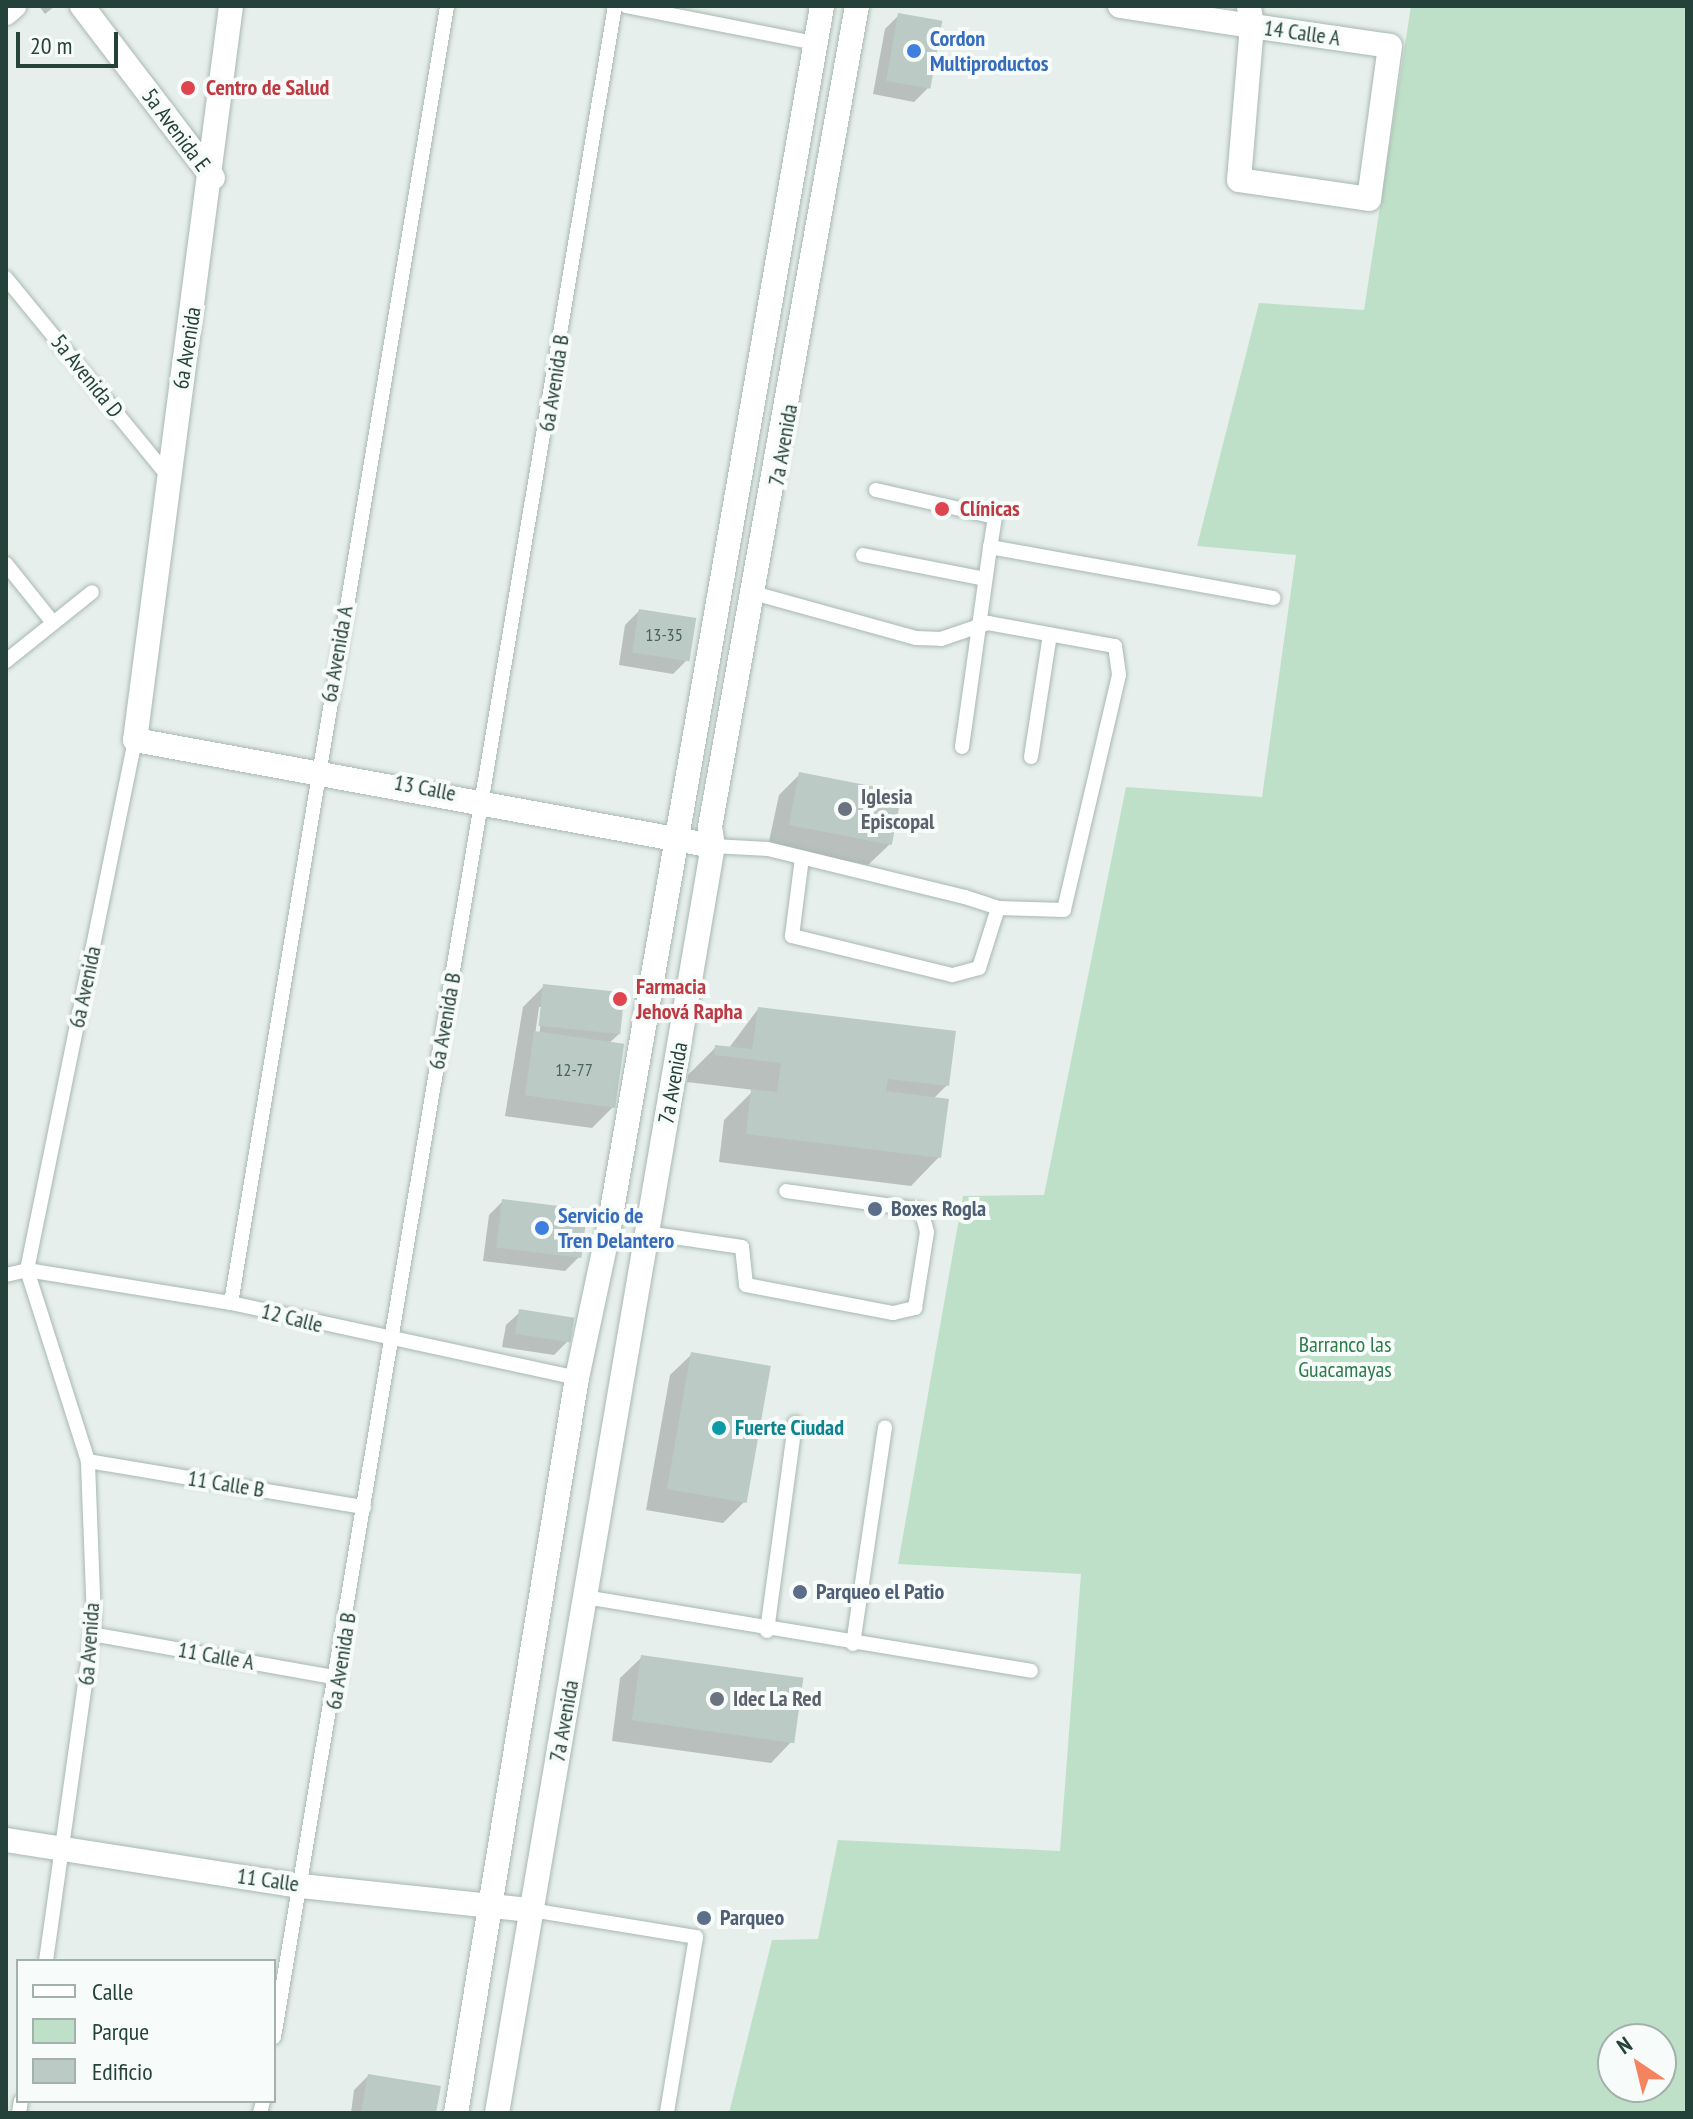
<!DOCTYPE html>
<html>
<head>
<meta charset="utf-8">
<style>
	body { margin:0 }
	#map { position:relative; width:1693px; height:2119px; overflow:hidden; background:#e6efeb; font-family:"PT Sans Narrow",sans-serif }
	div>[style] { position:absolute }
	.green>* { inset:0; background:#bfe0c8 }
	.shadow>* { inset:0; background:#0003 }
	.building>* { inset:0; background:#bbcac4; transform-origin:0 0 }
	.roads { filter:drop-shadow(0 0 2px #a8b8b2) drop-shadow(0 0 2px #a8b8b2) }
	.service>* { height:14px; margin:-7px; padding:0 7px; transform-origin:7px; border-radius:7px; background:#fff }
	.minor>* { height:24px; margin:-12px; padding:0 12px; transform-origin:12px; border-radius:12px; background:#fff }
	.tertiary>* { height:24px; margin:-12px; padding:0 12px; transform-origin:12px; border-radius:12px; background:#fff }
	.dots>* { width:22px; height:22px; translate:-50% -50%; box-sizing:border-box; border:4px solid #f7fbf9; border-radius:50% }
	span { translate:-50% -50%; white-space:nowrap; text-align:center; line-height:1.15; -webkit-text-stroke:8px #f7fbf9; paint-order:stroke }
	.number-label { font-size:18px; color:#4a645c }
	.number-label span { -webkit-text-stroke-width:0 }
	.street-label { font-size:22px; color:#24423a }
	.shop-label { font-size:22px; color:#366cbe; font-weight:700 }
	.left { translate:0 -50%; text-align:left }
	.health-label { font-size:22px; color:#be3a42; font-weight:700 }
	.worship-label { font-size:22px; color:#5b616d; font-weight:700 }
	.service-label { font-size:22px; color:#4e5e75; font-weight:700 }
	.park-label { font-size:22px; color:#2d7a4b }
	.culture-label { font-size:22px; color:#0d838f; font-weight:700 }
	.frame { position:absolute; inset:0; border:8px solid #24423a; pointer-events:none }
	.legend { position:absolute; left:16px; top:1959px; width:260px; height:144px; box-sizing:border-box; background:#f7fbf9; border:2px solid #a3b1ad; margin:0; padding:10px 14px; list-style:none; font-size:24px; color:#24423a }
	.legend li { display:flex; align-items:center; gap:16px; height:40px }
	.legend b { width:40px; border:2px solid #a3b1ad }
	.north { position:absolute; left:1597px; top:2023px; width:80px; height:80px; box-sizing:border-box; background:#f7fbf9; border:2px solid #a3b1ad; border-radius:50%; rotate:325deg; font-size:22px; font-weight:700; line-height:32px; text-align:center; color:#24423a }
	.north::after { content:''; display:block; margin:auto; width:28px; height:36px; background:#f4845f; clip-path:polygon(50% 0,100% 100%,50% 72%,0 100%) }
	.scale { position:absolute; left:16px; top:32px; width:102px; height:36px; box-sizing:border-box; border:4px solid #24423a; border-top:0; padding-left:10px; font-size:24px; line-height:28px; white-space:nowrap; color:#24423a; -webkit-text-stroke:6px #f7fbf9; paint-order:stroke }
</style>
</head>
<body>
<div id="map">
	<div class="green">
		<div style="clip-path:polygon(evenodd,1411px 6px,1687px 6px,1687px 2113px,729px 2113px,772px 1940px,818px 1939px,838px 1840px,1060px 1851px,1081px 1574px,898px 1564px,963px 1196px,1044px 1195px,1126px 787px,1262px 797px,1296px 555px,1197px 546px,1259px 303px,1364px 310px,1411px 6px,1613px 2039px,1661px 2039px,1661px 2087px,1613px 2087px,1613px 2039px)"></div>
	</div>
	<div class="shadow">
		<div style="clip-path:polygon(39px 6px,55px 6px,45px 14px)"></div>
		<div style="clip-path:polygon(899px 15px,928px 88px,914px 102px,873px 94px,885px 29px)"></div>
		<div style="clip-path:polygon(639px 611px,687px 660px,673px 674px,619px 665px,625px 625px)"></div>
		<div style="clip-path:polygon(800px 774px,890px 844px,868px 865px,768px 846px,779px 795px)"></div>
		<div style="clip-path:polygon(evenodd,544px 986px,619px 1034px,608px 1044px,613px 1107px,592px 1128px,505px 1116px,523px 1007px,544px 986px,539px 1007px,543px 1007px,539px 1036px,535px 1035px,539px 1007px)"></div>
		<div style="clip-path:polygon(758px 1009px,947px 1085px,933px 1099px,939px 1157px,911px 1186px,719px 1162px,724px 1120px,754px 1090px,687px 1082px,688px 1075px,716px 1047px,729px 1048px)"></div>
		<div style="clip-path:polygon(503px 1201px,579px 1257px,565px 1271px,483px 1261px,489px 1215px)"></div>
		<div style="clip-path:polygon(520px 1312px,568px 1341px,554px 1355px,502px 1347px,506px 1325px)"></div>
		<div style="clip-path:polygon(692px 1354px,744px 1502px,723px 1523px,646px 1510px,670px 1375px)"></div>
		<div style="clip-path:polygon(642px 1657px,792px 1741px,771px 1763px,612px 1741px,620px 1678px)"></div>
		<div style="clip-path:polygon(368px 2076px,434px 2113px,351px 2113px,354px 2090px)"></div>
	</div>
	<div class="building">
		<div style="left:898px;top:13px;width:45px;height:69px;rotate:10deg"></div>
		<div style="left:639px;top:609px;width:58px;height:44px;rotate:9deg"></div>
		<div style="left:799px;top:772px;width:105px;height:54px;rotate:11deg"></div>
		<div style="left:543px;top:984px;width:82px;height:42px;rotate:6deg"></div>
		<div style="clip-path:polygon(758px 1007px,956px 1031px,949px 1086px,888px 1079px,886px 1091px,949px 1099px,941px 1158px,746px 1134px,751px 1089px,777px 1092px,781px 1063px,714px 1055px,715px 1045px,752px 1049px)"></div>
		<div style="left:534px;top:1031px;width:91px;height:65px;rotate:8deg"></div>
		<div style="left:502px;top:1199px;width:86px;height:49px;rotate:7deg"></div>
		<div style="left:519px;top:1309px;width:56px;height:25px;rotate:9deg"></div>
		<div style="left:691px;top:1352px;width:81px;height:139px;rotate:10deg"></div>
		<div style="left:641px;top:1655px;width:164px;height:66px;rotate:8deg"></div>
		<div style="clip-path:polygon(368px 2074px,441px 2086px,436px 2113px,361px 2113px)"></div>
	</div>
	<div class="roads">
		<div class="service">
			<div style="left:626px;top:6px;width:193px;rotate:11.1deg"></div>
			<div style="left:6px;top:278px;width:254px;rotate:50.7deg"></div>
			<div style="left:876px;top:490px;width:122px;rotate:12.8deg"></div>
			<div style="left:995px;top:517px;width:30px;rotate:99deg"></div>
			<div style="left:863px;top:555px;width:124px;rotate:11.1deg"></div>
			<div style="left:6px;top:564px;width:70px;rotate:51.3deg"></div>
			<div style="left:757px;top:594px;width:165px;rotate:15.5deg"></div>
			<div style="left:916px;top:638px;width:25px;rotate:2deg"></div>
			<div style="left:941px;top:639px;width:50px;rotate:-18.8deg"></div>
			<div style="left:988px;top:623px;width:129px;rotate:10.3deg"></div>
			<div style="left:1115px;top:646px;width:29px;rotate:82deg"></div>
			<div style="left:1119px;top:675px;width:241px;rotate:103.2deg"></div>
			<div style="left:1064px;top:910px;width:66px;rotate:-178.3deg"></div>
			<div style="left:6px;top:661px;width:110px;rotate:-38.7deg"></div>
			<div style="left:962px;top:747px;width:202px;rotate:-82deg"></div>
			<div style="left:990px;top:547px;width:288px;rotate:10.2deg"></div>
			<div style="left:1031px;top:757px;width:124px;rotate:-81.2deg"></div>
			<div style="left:713px;top:846px;width:55px;rotate:3.1deg"></div>
			<div style="left:768px;top:849px;width:203px;rotate:13.7deg"></div>
			<div style="left:965px;top:897px;width:35px;rotate:18deg"></div>
			<div style="left:998px;top:908px;width:63px;rotate:107.6deg"></div>
			<div style="left:979px;top:968px;width:28px;rotate:165deg"></div>
			<div style="left:952px;top:975px;width:165px;rotate:-166.3deg"></div>
			<div style="left:792px;top:936px;width:79px;rotate:-82.7deg"></div>
			<div style="left:647px;top:1233px;width:96px;rotate:8.4deg"></div>
			<div style="left:742px;top:1247px;width:38px;rotate:84deg"></div>
			<div style="left:746px;top:1285px;width:150px;rotate:10.8deg"></div>
			<div style="left:893px;top:1313px;width:23px;rotate:-13deg"></div>
			<div style="left:915px;top:1308px;width:77px;rotate:-81deg"></div>
			<div style="left:927px;top:1232px;width:23px;rotate:-105deg"></div>
			<div style="left:921px;top:1210px;width:136px;rotate:-172deg"></div>
			<div style="left:6px;top:1275px;width:22px;rotate:-13deg"></div>
			<div style="left:27px;top:1270px;width:207px;rotate:9.2deg"></div>
			<div style="left:231px;top:1303px;width:354px;rotate:12.2deg"></div>
			<div style="left:231px;top:1303px;width:1315px;rotate:-80.54deg"></div>
			<div style="left:88px;top:1461px;width:280px;rotate:9.5deg"></div>
			<div style="left:585px;top:1597px;width:452px;rotate:9.4deg"></div>
			<div style="left:767px;top:1631px;width:210px;rotate:-82.3deg"></div>
			<div style="left:92px;top:1634px;width:251px;rotate:10.1deg"></div>
			<div style="left:853px;top:1644px;width:219px;rotate:-81.6deg"></div>
			<div style="left:531px;top:1910px;width:167px;rotate:9.3deg"></div>
			<div style="left:696px;top:1937px;width:178px;rotate:99.4deg"></div>
			<div style="left:46px;top:1961px;width:344px;rotate:-82deg"></div>
			<div style="left:94px;top:1620px;width:159px;rotate:-92.2deg"></div>
			<div style="left:88px;top:1461px;width:201px;rotate:-107.7deg"></div>
			<div style="left:27px;top:1270px;width:541px;rotate:-78.48deg"></div>
			<div style="left:274px;top:2037px;width:2059px;rotate:-80.47deg"></div>
			<div style="left:19px;top:2113px;width:12px;rotate:-81deg"></div>
			<div style="left:260px;top:2113px;width:12px;rotate:-76deg"></div>
		</div>
		<div class="minor">
			<div style="left:82px;top:6px;width:216px;rotate:52.7deg"></div>
			<div style="left:231px;top:6px;width:740px;rotate:97.45deg"></div>
			<div style="left:135px;top:740px;width:588px;rotate:10.39deg"></div>
			<div style="left:1120px;top:6px;width:134px;rotate:8.6deg"></div>
			<div style="left:1252px;top:26px;width:139px;rotate:8.2deg"></div>
			<div style="left:1390px;top:46px;width:154px;rotate:97.8deg"></div>
			<div style="left:1369px;top:199px;width:131px;rotate:-171.7deg"></div>
			<div style="left:1239px;top:180px;width:155px;rotate:-85.2deg"></div>
			<div style="left:1252px;top:26px;width:20px;rotate:-99deg"></div>
			<div style="left:6px;top:13px;width:11px;rotate:-41deg"></div>
			<div style="left:6px;top:1840px;width:299px;rotate:8.9deg"></div>
			<div style="left:301px;top:1886px;width:231px;rotate:6deg"></div>
		</div>
		<div class="tertiary">
			<div style="left:456px;top:2113px;width:745px;rotate:-80.65deg"></div>
			<div style="left:577px;top:1378px;width:154px;rotate:-78deg"></div>
			<div style="left:609px;top:1227px;width:1239px;rotate:-80.1deg"></div>
			<div style="left:497px;top:2113px;width:1285px;rotate:-80.33deg"></div>
			<div style="left:713px;top:846px;width:19px;rotate:-99deg"></div>
			<div style="left:710px;top:827px;width:834px;rotate:-79.85deg"></div>
		</div>
	</div>
	<div class="dots">
		<div style="left:914px;top:51px;background:#3f7fe0"></div>
		<div style="left:188px;top:88px;background:#e0444e"></div>
		<div style="left:942px;top:509px;background:#e0444e"></div>
		<div style="left:845px;top:809px;background:#6b7280"></div>
		<div style="left:620px;top:999px;background:#e0444e"></div>
		<div style="left:875px;top:1209px;background:#5c6f8a"></div>
		<div style="left:542px;top:1228px;background:#3f7fe0"></div>
		<div style="left:719px;top:1428px;background:#0f9aa8"></div>
		<div style="left:800px;top:1592px;background:#5c6f8a"></div>
		<div style="left:717px;top:1699px;background:#6b7280"></div>
		<div style="left:704px;top:1918px;background:#5c6f8a"></div>
	</div>
	<div class="number-label">
		<span style="left:664px;top:635px">13-35</span>
		<span style="left:574px;top:1070px">12-77</span>
	</div>
	<div class="street-label">
		<span style="left:1302px;top:33px;rotate:8deg">14 Calle A</span>
		<span style="left:176px;top:130px;rotate:53deg">5a Avenida E</span>
		<span style="left:187px;top:348px;rotate:-81deg">6a Avenida</span>
		<span style="left:87px;top:376px;rotate:51deg">5a Avenida D</span>
		<span style="left:554px;top:383px;rotate:-81deg">6a Avenida B</span>
		<span style="left:783px;top:445px;rotate:-80deg">7a Avenida</span>
		<span style="left:337px;top:654px;rotate:-80deg">6a Avenida A</span>
		<span style="left:425px;top:788px;rotate:11deg">13 Calle</span>
		<span style="left:85px;top:987px;rotate:-78deg">6a Avenida</span>
		<span style="left:445px;top:1021px;rotate:-80deg">6a Avenida B</span>
		<span style="left:673px;top:1083px;rotate:-80deg">7a Avenida</span>
		<span style="left:292px;top:1318px;rotate:14deg">12 Calle</span>
		<span style="left:226px;top:1484px;rotate:9deg">11 Calle B</span>
		<span style="left:89px;top:1644px;rotate:-86deg">6a Avenida</span>
		<span style="left:216px;top:1656px;rotate:10deg">11 Calle A</span>
		<span style="left:341px;top:1661px;rotate:-81deg">6a Avenida B</span>
		<span style="left:564px;top:1721px;rotate:-80deg">7a Avenida</span>
		<span style="left:268px;top:1880px;rotate:8deg">11 Calle</span>
	</div>
	<div class="shop-label">
		<span class="left" style="left:930px;top:51px">Cordon<br>Multiproductos</span>
		<span class="left" style="left:558px;top:1228px">Servicio de<br>Tren Delantero</span>
	</div>
	<div class="health-label">
		<span class="left" style="left:206px;top:88px">Centro de Salud</span>
		<span class="left" style="left:960px;top:509px">Clínicas</span>
		<span class="left" style="left:636px;top:999px">Farmacia<br>Jehová Rapha</span>
	</div>
	<div class="worship-label">
		<span class="left" style="left:861px;top:809px">Iglesia<br>Episcopal</span>
		<span class="left" style="left:733px;top:1699px">Idec La Red</span>
	</div>
	<div class="service-label">
		<span class="left" style="left:891px;top:1209px">Boxes Rogla</span>
		<span class="left" style="left:816px;top:1592px">Parqueo el Patio</span>
		<span class="left" style="left:720px;top:1918px">Parqueo</span>
	</div>
	<div class="park-label">
		<span style="left:1345px;top:1357px">Barranco las<br>Guacamayas</span>
	</div>
	<div class="culture-label">
		<span class="left" style="left:735px;top:1428px">Fuerte Ciudad</span>
	</div>
	<div class="frame"></div>
	<ul class="legend">
	<li><b style="height:10px;background:#fff"></b>Calle</li>
	<li><b style="height:22px;background:#bfe0c8"></b>Parque</li>
	<li><b style="height:22px;background:#bbcac4"></b>Edificio</li>
	</ul>
	<div class="north">N</div>
	<div class="scale">20 m</div>
</div>
</body>
</html>
